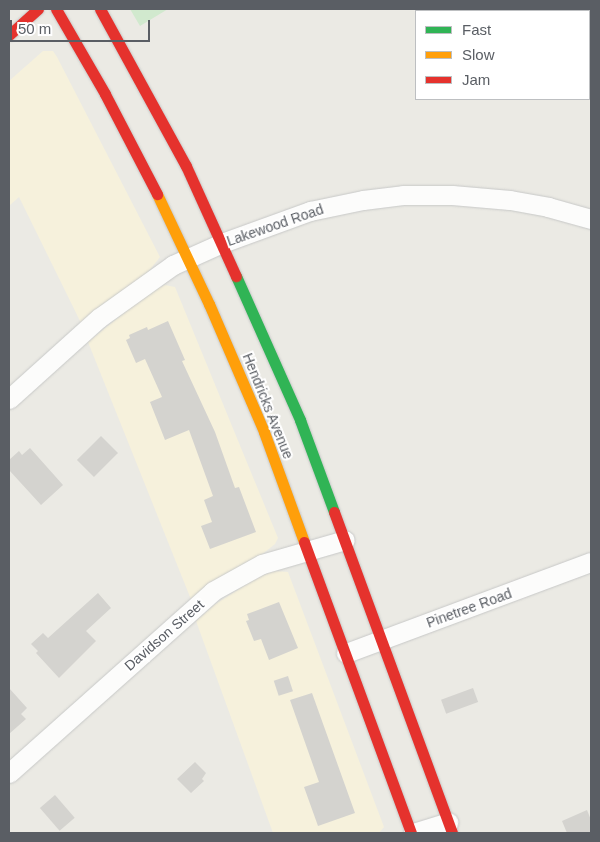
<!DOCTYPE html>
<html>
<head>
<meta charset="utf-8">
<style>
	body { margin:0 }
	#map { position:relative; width:600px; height:842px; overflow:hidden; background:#ebeae4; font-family:Helvetica,sans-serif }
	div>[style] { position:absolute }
	.commercial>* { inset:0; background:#f6f1dc }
	.green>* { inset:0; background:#d1e9ce }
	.building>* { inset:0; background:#d4d3cf; transform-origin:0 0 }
	.roads { filter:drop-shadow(0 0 1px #c7c8c7) drop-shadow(0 0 1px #c7c8c7) }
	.street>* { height:19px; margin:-9.5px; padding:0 9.5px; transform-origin:9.5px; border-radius:9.5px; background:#fcfcfb }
	.fast>* { height:11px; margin:-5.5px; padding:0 5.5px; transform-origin:5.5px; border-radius:5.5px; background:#30b455 }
	.slow>* { height:11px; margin:-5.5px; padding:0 5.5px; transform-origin:5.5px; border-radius:5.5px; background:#ff9f0a }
	.jam>* { height:11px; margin:-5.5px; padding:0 5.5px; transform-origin:5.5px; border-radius:5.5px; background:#e5322d }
	span { translate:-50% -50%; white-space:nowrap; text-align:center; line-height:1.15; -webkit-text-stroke:4px #fff; paint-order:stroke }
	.street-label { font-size:14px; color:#5a5e64 }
	.frame { position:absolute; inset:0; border:10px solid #5a5e64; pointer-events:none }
	.legend { position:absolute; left:415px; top:10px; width:175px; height:90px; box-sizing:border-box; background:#fff; border:1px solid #bdbfc1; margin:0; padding:6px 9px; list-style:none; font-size:15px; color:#5a5e64 }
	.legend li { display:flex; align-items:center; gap:10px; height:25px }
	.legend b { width:25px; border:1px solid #bdbfc1 }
	.scale { position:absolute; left:10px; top:20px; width:140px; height:22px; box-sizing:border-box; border:2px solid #5a5e64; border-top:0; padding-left:6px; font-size:15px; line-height:18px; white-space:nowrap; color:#5a5e64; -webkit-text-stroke:4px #fff; paint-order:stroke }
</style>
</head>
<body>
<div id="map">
	<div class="commercial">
		<div style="clip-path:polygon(43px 51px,53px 51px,57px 57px,160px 257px,145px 276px,81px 323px,19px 197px,9px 206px,9px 81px)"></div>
		<div style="clip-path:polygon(165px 285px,175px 287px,278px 538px,275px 544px,255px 560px,192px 602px,88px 342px,151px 291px)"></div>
		<div style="clip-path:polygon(274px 571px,288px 572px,384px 827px,379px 833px,273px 833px,196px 621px,214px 605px,258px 577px)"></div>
	</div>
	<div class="green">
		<div style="clip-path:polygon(130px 9px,168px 9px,140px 26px)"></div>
	</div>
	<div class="building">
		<div style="clip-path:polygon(168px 321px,185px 360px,182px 361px,215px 432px,235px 488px,239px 487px,256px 532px,210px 549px,201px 526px,212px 522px,204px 500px,213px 496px,189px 430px,165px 440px,150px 402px,162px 397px,145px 359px,136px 363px,126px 340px,130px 338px,129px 335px,147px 327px,148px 330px)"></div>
		<div style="left:101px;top:436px;width:24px;height:34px;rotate:45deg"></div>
		<div style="clip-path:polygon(30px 448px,63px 485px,41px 505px,9px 470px,9px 460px,19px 451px,22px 455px)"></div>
		<div style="clip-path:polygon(98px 593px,111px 608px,86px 631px,96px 641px,59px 678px,36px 653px,38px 651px,31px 644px,43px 633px,48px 638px)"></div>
		<div style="clip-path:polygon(279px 602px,298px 648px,269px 660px,261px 639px,254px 641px,246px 621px,249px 620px,247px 614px)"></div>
		<div style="left:288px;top:676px;width:16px;height:15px;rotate:72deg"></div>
		<div style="clip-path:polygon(9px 688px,27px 708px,21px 714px,26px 719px,9px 734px)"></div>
		<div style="left:473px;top:688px;width:15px;height:34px;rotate:70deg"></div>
		<div style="clip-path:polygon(312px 693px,355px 813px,318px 826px,304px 787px,319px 782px,290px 700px)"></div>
		<div style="clip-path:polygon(195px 762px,206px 773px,202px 779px,204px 781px,191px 793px,177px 779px)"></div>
		<div style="left:55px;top:795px;width:30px;height:20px;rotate:49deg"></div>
		<div style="clip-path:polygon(587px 810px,591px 820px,591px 833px,567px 833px,562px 821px)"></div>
	</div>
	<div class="roads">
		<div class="street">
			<div style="left:9px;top:399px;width:121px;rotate:-42deg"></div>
			<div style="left:99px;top:318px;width:91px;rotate:-35.6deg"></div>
			<div style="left:173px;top:265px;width:54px;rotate:-24.2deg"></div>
			<div style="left:222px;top:243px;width:94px;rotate:-20deg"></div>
			<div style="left:310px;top:211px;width:54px;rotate:-11.7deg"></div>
			<div style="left:363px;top:200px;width:40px;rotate:-7.1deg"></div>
			<div style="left:403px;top:195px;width:49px"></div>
			<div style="left:452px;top:195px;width:58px;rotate:4.9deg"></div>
			<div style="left:510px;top:200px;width:39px;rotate:10deg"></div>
			<div style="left:548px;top:207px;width:45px;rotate:15.6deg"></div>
			<div style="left:346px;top:653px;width:261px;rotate:-20.4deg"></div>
			<div style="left:9px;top:773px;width:273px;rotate:-41.7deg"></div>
			<div style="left:213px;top:591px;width:56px;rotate:-28.9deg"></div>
			<div style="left:262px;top:564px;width:86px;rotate:-16.1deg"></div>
			<div style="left:413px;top:833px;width:37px;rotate:-17deg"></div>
		</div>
		<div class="fast">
			<div style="left:236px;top:276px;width:158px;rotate:66deg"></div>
			<div style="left:300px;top:420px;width:98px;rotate:69.7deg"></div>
		</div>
		<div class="slow">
			<div style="left:157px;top:194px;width:122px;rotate:64.7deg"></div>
			<div style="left:209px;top:304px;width:139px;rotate:66.7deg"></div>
			<div style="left:264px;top:432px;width:117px;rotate:70deg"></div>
		</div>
		<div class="jam">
			<div style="left:56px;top:9px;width:98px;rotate:60deg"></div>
			<div style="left:105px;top:94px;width:113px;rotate:62.5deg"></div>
			<div style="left:100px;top:9px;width:179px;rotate:61.3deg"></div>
			<div style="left:186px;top:166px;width:121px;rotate:65.6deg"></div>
			<div style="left:9px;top:35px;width:39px;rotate:-42deg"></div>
			<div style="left:334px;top:512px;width:342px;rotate:69.8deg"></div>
			<div style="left:304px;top:542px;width:310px;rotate:69.8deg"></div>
		</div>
	</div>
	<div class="street-label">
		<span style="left:275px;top:225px;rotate:-19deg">Lakewood Road</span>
		<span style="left:268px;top:406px;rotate:68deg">Hendricks Avenue</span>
		<span style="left:469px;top:608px;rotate:-20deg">Pinetree Road</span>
		<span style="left:164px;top:635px;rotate:-41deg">Davidson Street</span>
	</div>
	<div class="frame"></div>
	<ul class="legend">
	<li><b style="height:6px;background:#30b455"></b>Fast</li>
	<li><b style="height:6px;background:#ff9f0a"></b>Slow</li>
	<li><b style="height:6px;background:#e5322d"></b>Jam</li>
	</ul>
	<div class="scale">50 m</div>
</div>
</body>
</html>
